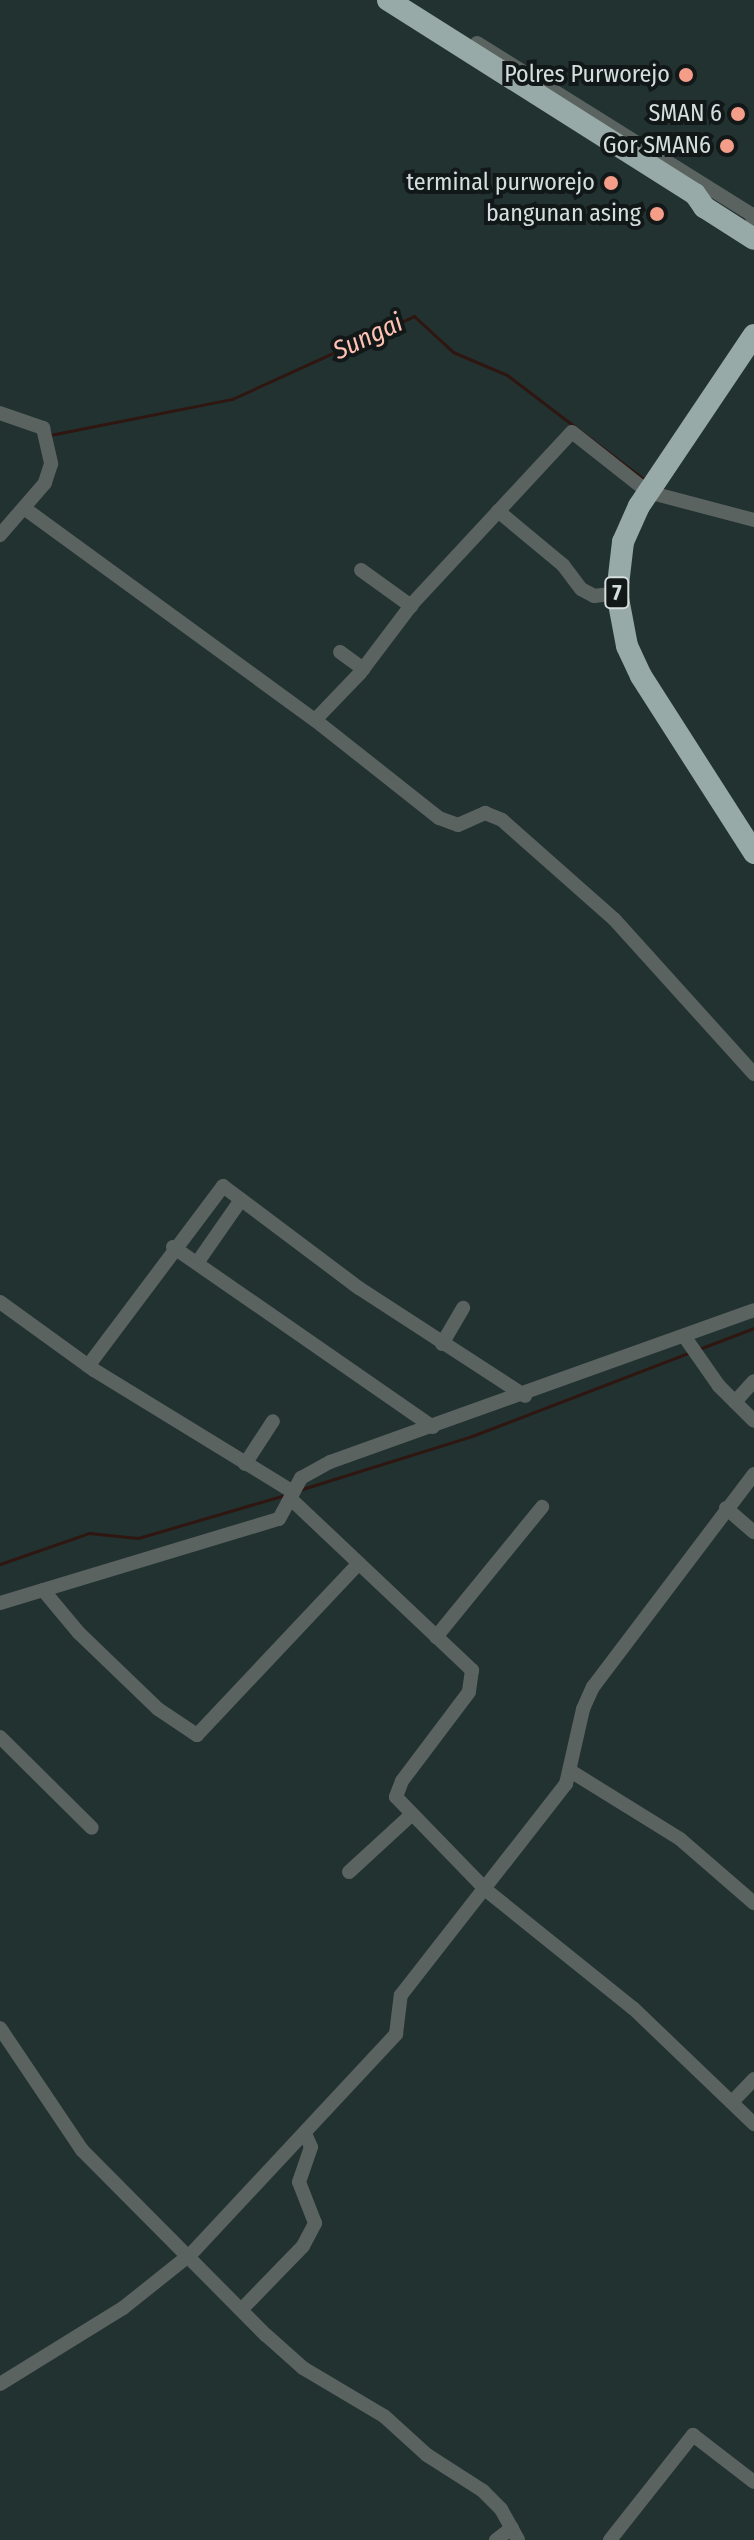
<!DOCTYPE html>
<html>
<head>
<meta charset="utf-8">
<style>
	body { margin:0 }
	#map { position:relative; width:754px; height:2540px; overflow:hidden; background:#223230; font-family:"Fira Sans Condensed",sans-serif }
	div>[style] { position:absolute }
	.stream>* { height:3px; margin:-1.5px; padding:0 1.5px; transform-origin:1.5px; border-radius:1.5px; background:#2f1611 }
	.minor>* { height:14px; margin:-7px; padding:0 7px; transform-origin:7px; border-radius:7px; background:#5b6361 }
	.highway>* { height:22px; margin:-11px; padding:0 11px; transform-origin:11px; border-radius:11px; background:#97aaa7 }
	.dots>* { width:22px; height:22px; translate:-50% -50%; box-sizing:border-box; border:4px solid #111817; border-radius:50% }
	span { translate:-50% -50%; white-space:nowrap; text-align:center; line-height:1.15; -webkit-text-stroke:8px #111817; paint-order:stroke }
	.shield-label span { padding:2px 6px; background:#111817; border:2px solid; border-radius:6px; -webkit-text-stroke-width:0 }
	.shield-label { font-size:22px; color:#d4dedd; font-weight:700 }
	.poi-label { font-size:24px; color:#d4dedd }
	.right { translate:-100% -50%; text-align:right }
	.water-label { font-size:26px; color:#ffc2b4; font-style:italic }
</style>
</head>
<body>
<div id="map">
	<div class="stream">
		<div style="left:50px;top:435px;width:186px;rotate:-11.2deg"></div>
		<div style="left:232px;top:399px;width:200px;rotate:-24.5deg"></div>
		<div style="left:414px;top:316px;width:53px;rotate:42.7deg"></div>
		<div style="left:453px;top:352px;width:59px;rotate:23.1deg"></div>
		<div style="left:507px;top:375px;width:173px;rotate:37.3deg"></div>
		<div style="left:699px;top:1349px;width:59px;rotate:-20.9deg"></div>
		<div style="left:299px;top:1490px;width:181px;rotate:-17.3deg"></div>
		<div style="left:472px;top:1436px;width:231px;rotate:-21deg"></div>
		<div style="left:0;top:1564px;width:94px;rotate:-19.2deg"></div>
		<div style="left:89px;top:1533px;width:49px;rotate:5.8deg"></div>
		<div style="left:138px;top:1538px;width:153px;rotate:-16.3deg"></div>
	</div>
	<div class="minor">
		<div style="left:477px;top:43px;width:323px;rotate:32deg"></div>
		<div style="left:751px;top:214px;width:9px;rotate:69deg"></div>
		<div style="left:0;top:413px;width:46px;rotate:19.2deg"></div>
		<div style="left:43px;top:428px;width:37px;rotate:77deg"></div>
		<div style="left:51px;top:464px;width:20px;rotate:108deg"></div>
		<div style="left:45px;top:483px;width:69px;rotate:130.9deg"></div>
		<div style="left:24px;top:508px;width:360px;rotate:36.1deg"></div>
		<div style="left:315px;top:720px;width:158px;rotate:38.3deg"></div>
		<div style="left:439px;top:818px;width:20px;rotate:20deg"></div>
		<div style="left:458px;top:825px;width:30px;rotate:-24deg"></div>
		<div style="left:485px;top:813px;width:18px;rotate:22deg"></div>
		<div style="left:502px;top:820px;width:149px;rotate:41.5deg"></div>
		<div style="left:614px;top:919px;width:209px;rotate:47.9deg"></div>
		<div style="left:498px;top:511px;width:85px;rotate:39.7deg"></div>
		<div style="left:563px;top:565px;width:30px;rotate:53deg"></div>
		<div style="left:581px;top:589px;width:15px;rotate:28deg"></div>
		<div style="left:594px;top:596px;width:23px;rotate:-7deg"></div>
		<div style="left:361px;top:570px;width:62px;rotate:35.8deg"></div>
		<div style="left:340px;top:652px;width:29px;rotate:36deg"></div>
		<div style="left:315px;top:720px;width:65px;rotate:-46.2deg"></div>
		<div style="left:360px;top:673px;width:88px;rotate:-52.9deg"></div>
		<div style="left:413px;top:603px;width:233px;rotate:-47.1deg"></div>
		<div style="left:572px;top:432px;width:97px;rotate:38.3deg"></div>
		<div style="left:648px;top:492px;width:110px;rotate:14.8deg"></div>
		<div style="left:173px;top:1247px;width:316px;rotate:34.7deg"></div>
		<div style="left:197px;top:1263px;width:77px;rotate:-55.1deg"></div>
		<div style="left:0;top:1302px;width:116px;rotate:35.9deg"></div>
		<div style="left:94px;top:1370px;width:233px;rotate:31.5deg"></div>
		<div style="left:684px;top:1336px;width:61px;rotate:55deg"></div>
		<div style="left:719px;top:1386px;width:49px;rotate:45deg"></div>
		<div style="left:442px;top:1344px;width:42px;rotate:-59.7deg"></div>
		<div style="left:88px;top:1366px;width:225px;rotate:-53.1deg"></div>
		<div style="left:223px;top:1186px;width:170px;rotate:36.9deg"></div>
		<div style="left:359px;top:1288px;width:198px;rotate:33deg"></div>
		<div style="left:735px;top:1402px;width:28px;rotate:-48deg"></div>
		<div style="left:245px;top:1464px;width:51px;rotate:-56.9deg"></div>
		<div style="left:292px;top:1500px;width:248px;rotate:43.4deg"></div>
		<div style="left:472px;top:1670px;width:22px;rotate:98deg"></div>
		<div style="left:469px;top:1692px;width:111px;rotate:127deg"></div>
		<div style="left:402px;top:1781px;width:17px;rotate:111deg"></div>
		<div style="left:396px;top:1797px;width:129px;rotate:45.9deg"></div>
		<div style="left:486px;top:1890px;width:189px;rotate:38.8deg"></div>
		<div style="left:633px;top:2008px;width:168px;rotate:43.8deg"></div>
		<div style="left:726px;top:1508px;width:37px;rotate:41deg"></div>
		<div style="left:43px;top:1590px;width:56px;rotate:50.1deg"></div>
		<div style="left:79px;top:1633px;width:110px;rotate:43.9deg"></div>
		<div style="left:158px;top:1709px;width:47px;rotate:33.7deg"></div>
		<div style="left:197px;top:1735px;width:236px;rotate:-46.7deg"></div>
		<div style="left:0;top:1603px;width:291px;rotate:-16.8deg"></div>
		<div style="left:279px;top:1519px;width:47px;rotate:-61.8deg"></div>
		<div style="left:301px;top:1478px;width:33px;rotate:-29deg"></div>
		<div style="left:330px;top:1462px;width:450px;rotate:-19.7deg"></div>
		<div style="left:436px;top:1637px;width:168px;rotate:-50.8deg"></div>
		<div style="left:0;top:1737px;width:129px;rotate:44.7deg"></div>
		<div style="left:572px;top:1772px;width:127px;rotate:31.8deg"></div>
		<div style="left:680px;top:1839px;width:98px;rotate:40.9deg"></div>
		<div style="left:349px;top:1872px;width:83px;rotate:-42.6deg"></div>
		<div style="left:0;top:2028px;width:147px;rotate:56.1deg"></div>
		<div style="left:82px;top:2150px;width:261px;rotate:45.2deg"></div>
		<div style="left:266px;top:2335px;width:50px;rotate:41.7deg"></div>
		<div style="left:303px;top:2368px;width:94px;rotate:30.7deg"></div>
		<div style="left:384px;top:2416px;width:58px;rotate:42.2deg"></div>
		<div style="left:427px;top:2455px;width:67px;rotate:32.7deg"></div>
		<div style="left:483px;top:2491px;width:25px;rotate:45deg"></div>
		<div style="left:501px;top:2509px;width:35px;rotate:61deg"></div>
		<div style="left:732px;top:2102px;width:32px;rotate:-46deg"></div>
		<div style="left:242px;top:2309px;width:88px;rotate:-45.9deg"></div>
		<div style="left:303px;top:2246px;width:26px;rotate:-62deg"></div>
		<div style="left:315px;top:2223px;width:44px;rotate:-111.3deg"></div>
		<div style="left:299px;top:2182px;width:37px;rotate:-71deg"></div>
		<div style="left:311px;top:2147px;width:12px;rotate:-114deg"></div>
		<div style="left:0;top:2384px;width:145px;rotate:-31.7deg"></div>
		<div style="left:123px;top:2308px;width:87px;rotate:-38.5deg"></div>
		<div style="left:191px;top:2254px;width:301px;rotate:-47deg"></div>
		<div style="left:396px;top:2034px;width:39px;rotate:-83deg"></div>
		<div style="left:401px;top:1995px;width:268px;rotate:-52deg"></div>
		<div style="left:566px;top:1784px;width:77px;rotate:-77.2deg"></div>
		<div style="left:583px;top:1709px;width:24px;rotate:-66deg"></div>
		<div style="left:593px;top:1687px;width:267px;rotate:-52.9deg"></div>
		<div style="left:496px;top:2540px;width:20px;rotate:-37deg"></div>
		<div style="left:610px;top:2540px;width:134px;rotate:-51.7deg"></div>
		<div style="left:693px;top:2435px;width:77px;rotate:37.6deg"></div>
	</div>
	<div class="highway">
		<div style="left:388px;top:0;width:363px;rotate:32.3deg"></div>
		<div style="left:695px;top:194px;width:16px;rotate:55deg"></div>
		<div style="left:704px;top:207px;width:59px;rotate:32.6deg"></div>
		<div style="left:754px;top:335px;width:206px;rotate:123.9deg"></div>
		<div style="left:639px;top:506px;width:39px;rotate:114deg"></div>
		<div style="left:623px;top:542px;width:51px;rotate:96.7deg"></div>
		<div style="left:617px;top:593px;width:54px;rotate:79.3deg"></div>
		<div style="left:627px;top:646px;width:33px;rotate:65deg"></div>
		<div style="left:641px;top:676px;width:210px;rotate:57.4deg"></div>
	</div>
	<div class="dots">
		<div style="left:686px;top:75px;background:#f49e8a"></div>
		<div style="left:738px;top:114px;background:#f49e8a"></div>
		<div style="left:727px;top:146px;background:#f49e8a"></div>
		<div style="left:611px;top:183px;background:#f49e8a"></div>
		<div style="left:657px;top:214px;background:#f49e8a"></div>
	</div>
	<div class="shield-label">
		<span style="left:617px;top:593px">7</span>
	</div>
	<div class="poi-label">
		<span class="right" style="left:670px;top:75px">Polres Purworejo</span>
		<span class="right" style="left:722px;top:114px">SMAN 6</span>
		<span class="right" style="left:711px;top:146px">Gor SMAN6</span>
		<span class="right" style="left:595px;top:183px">terminal purworejo</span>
		<span class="right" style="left:641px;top:214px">bangunan asing</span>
	</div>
	<div class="water-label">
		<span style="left:368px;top:337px;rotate:-25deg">Sungai</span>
	</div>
</div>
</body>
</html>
